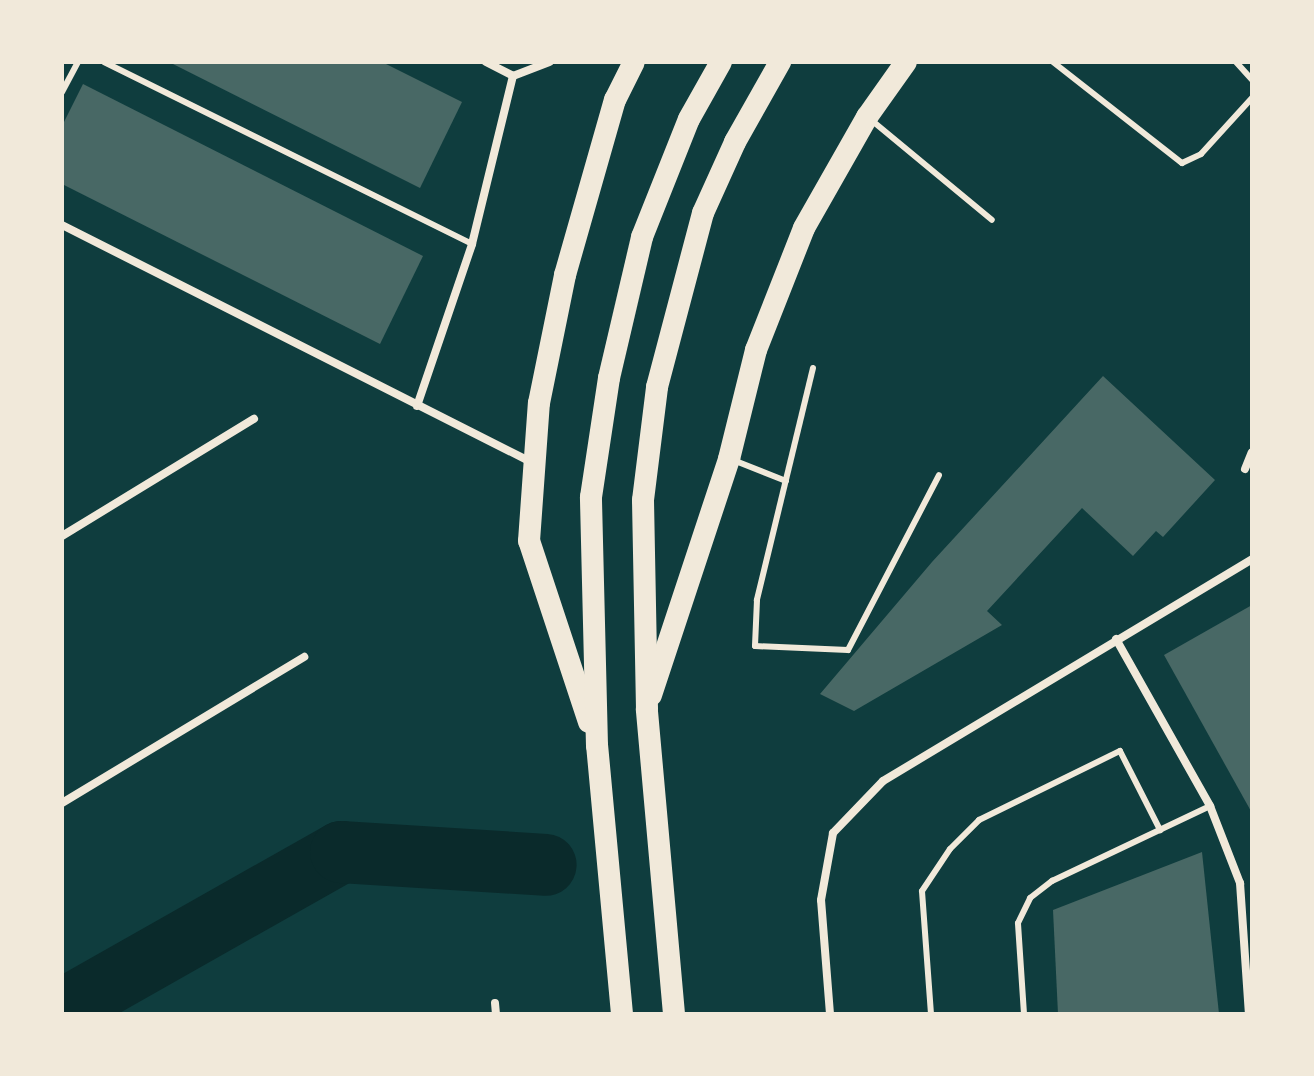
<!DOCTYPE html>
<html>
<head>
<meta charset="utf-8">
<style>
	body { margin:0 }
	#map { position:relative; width:1314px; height:1076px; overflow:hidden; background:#0f3d3e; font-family:"IBM Plex Serif",serif }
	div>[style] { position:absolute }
	.river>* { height:62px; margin:-31px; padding:0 31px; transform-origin:31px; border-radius:31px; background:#0a2a2b }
	.building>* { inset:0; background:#486865 }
	.service>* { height:6px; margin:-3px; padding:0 3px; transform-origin:3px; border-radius:3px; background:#f1e9da }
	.minor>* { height:8px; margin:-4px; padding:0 4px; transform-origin:4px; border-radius:4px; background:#f1e9da }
	.trunk>* { height:22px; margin:-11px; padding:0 11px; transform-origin:11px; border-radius:11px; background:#f1e9da }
	span { translate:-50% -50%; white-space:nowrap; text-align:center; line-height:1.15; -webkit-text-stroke:8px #f1e9da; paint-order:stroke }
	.frame { position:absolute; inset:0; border:64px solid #f1e9da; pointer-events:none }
</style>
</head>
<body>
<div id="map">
	<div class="river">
		<div style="left:62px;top:1010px;width:321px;rotate:-29.5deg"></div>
		<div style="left:341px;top:852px;width:205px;rotate:3.6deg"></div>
	</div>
	<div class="building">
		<div style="clip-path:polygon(169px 62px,382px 62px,462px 102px,420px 188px)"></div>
		<div style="clip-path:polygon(83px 84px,423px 256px,380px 344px,62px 184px,62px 126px)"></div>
		<div style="clip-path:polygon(1103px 376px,1215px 480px,1163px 537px,1156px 531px,1133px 556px,1082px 508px,987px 611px,1002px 625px,854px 711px,820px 694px,932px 562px)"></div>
		<div style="clip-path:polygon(1252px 605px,1252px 813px,1164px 655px)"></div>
		<div style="clip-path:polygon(1202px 852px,1219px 1014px,1058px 1014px,1053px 910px)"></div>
	</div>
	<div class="service">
		<div style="left:104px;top:62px;width:411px;rotate:26.3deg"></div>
		<div style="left:1053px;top:62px;width:164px;rotate:38.1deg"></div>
		<div style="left:1182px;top:163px;width:21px;rotate:-25deg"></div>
		<div style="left:1201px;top:154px;width:76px;rotate:-47.7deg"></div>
		<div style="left:1236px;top:62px;width:24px;rotate:48deg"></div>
		<div style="left:62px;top:92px;width:34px;rotate:-62deg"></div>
		<div style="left:870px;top:119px;width:158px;rotate:39.6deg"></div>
		<div style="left:813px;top:368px;width:239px;rotate:103.6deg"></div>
		<div style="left:757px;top:600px;width:46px;rotate:92.5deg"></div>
		<div style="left:755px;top:646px;width:93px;rotate:2.5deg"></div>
		<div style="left:848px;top:650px;width:197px;rotate:-62.5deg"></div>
		<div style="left:733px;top:460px;width:57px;rotate:21.6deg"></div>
		<div style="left:931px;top:1014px;width:123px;rotate:-94.2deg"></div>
		<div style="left:922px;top:891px;width:50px;rotate:-56.3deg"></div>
		<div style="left:950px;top:849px;width:41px;rotate:-45deg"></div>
		<div style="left:979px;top:820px;width:157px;rotate:-26.1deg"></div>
		<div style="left:1120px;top:751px;width:89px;rotate:63.1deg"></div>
		<div style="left:1024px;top:1014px;width:91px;rotate:-93.8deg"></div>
		<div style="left:1018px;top:923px;width:28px;rotate:-64deg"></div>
		<div style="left:1030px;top:898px;width:28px;rotate:-38deg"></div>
		<div style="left:1052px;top:881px;width:175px;rotate:-25.4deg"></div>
	</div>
	<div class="minor">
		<div style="left:486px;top:62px;width:30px;rotate:27deg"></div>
		<div style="left:513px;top:76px;width:39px;rotate:-21deg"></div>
		<div style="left:62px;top:225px;width:528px;rotate:26.81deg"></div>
		<div style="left:417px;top:406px;width:171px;rotate:-71.2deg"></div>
		<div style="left:472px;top:244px;width:173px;rotate:-76.3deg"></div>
		<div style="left:1245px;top:469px;width:18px;rotate:-68deg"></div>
		<div style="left:62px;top:536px;width:225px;rotate:-31.4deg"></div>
		<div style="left:1116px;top:639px;width:192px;rotate:60.6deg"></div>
		<div style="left:1210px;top:806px;width:83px;rotate:68.7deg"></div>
		<div style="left:1240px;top:883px;width:131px;rotate:86.1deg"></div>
		<div style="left:62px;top:803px;width:283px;rotate:-31.1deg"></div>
		<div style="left:495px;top:1003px;width:11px;rotate:85deg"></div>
		<div style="left:830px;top:1014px;width:114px;rotate:-94.5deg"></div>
		<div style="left:821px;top:900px;width:68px;rotate:-79.8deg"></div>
		<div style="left:833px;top:833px;width:72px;rotate:-46.1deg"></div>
		<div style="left:883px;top:781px;width:431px;rotate:-31deg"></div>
	</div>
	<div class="trunk">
		<div style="left:651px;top:695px;width:249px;rotate:-71.7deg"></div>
		<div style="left:729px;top:459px;width:112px;rotate:-76.1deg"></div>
		<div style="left:756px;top:350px;width:131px;rotate:-68.5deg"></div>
		<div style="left:804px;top:228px;width:128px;rotate:-60.4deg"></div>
		<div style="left:867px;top:117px;width:67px;rotate:-54.7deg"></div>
		<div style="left:589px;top:722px;width:191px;rotate:-108.3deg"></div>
		<div style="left:529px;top:541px;width:138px;rotate:-85.9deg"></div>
		<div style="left:539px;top:403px;width:131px;rotate:-78.5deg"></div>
		<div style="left:565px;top:275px;width:182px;rotate:-74.1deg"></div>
		<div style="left:615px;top:100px;width:42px;rotate:-63.4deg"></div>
		<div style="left:622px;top:1014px;width:269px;rotate:-95.3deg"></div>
		<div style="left:597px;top:746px;width:249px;rotate:-91.4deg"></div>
		<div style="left:591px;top:497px;width:120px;rotate:-81.4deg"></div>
		<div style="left:609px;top:378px;width:145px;rotate:-76.8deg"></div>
		<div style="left:642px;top:237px;width:127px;rotate:-68.3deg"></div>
		<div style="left:689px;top:119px;width:65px;rotate:-60.7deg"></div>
		<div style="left:674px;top:1014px;width:306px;rotate:-95.1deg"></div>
		<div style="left:647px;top:709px;width:209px;rotate:-91.1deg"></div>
		<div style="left:643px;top:500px;width:114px;rotate:-82.9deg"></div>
		<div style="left:657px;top:387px;width:180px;rotate:-75.2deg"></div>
		<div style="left:703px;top:213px;width:78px;rotate:-65.7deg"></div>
		<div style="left:735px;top:142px;width:92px;rotate:-60.6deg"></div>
	</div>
	<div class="frame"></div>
</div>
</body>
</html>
